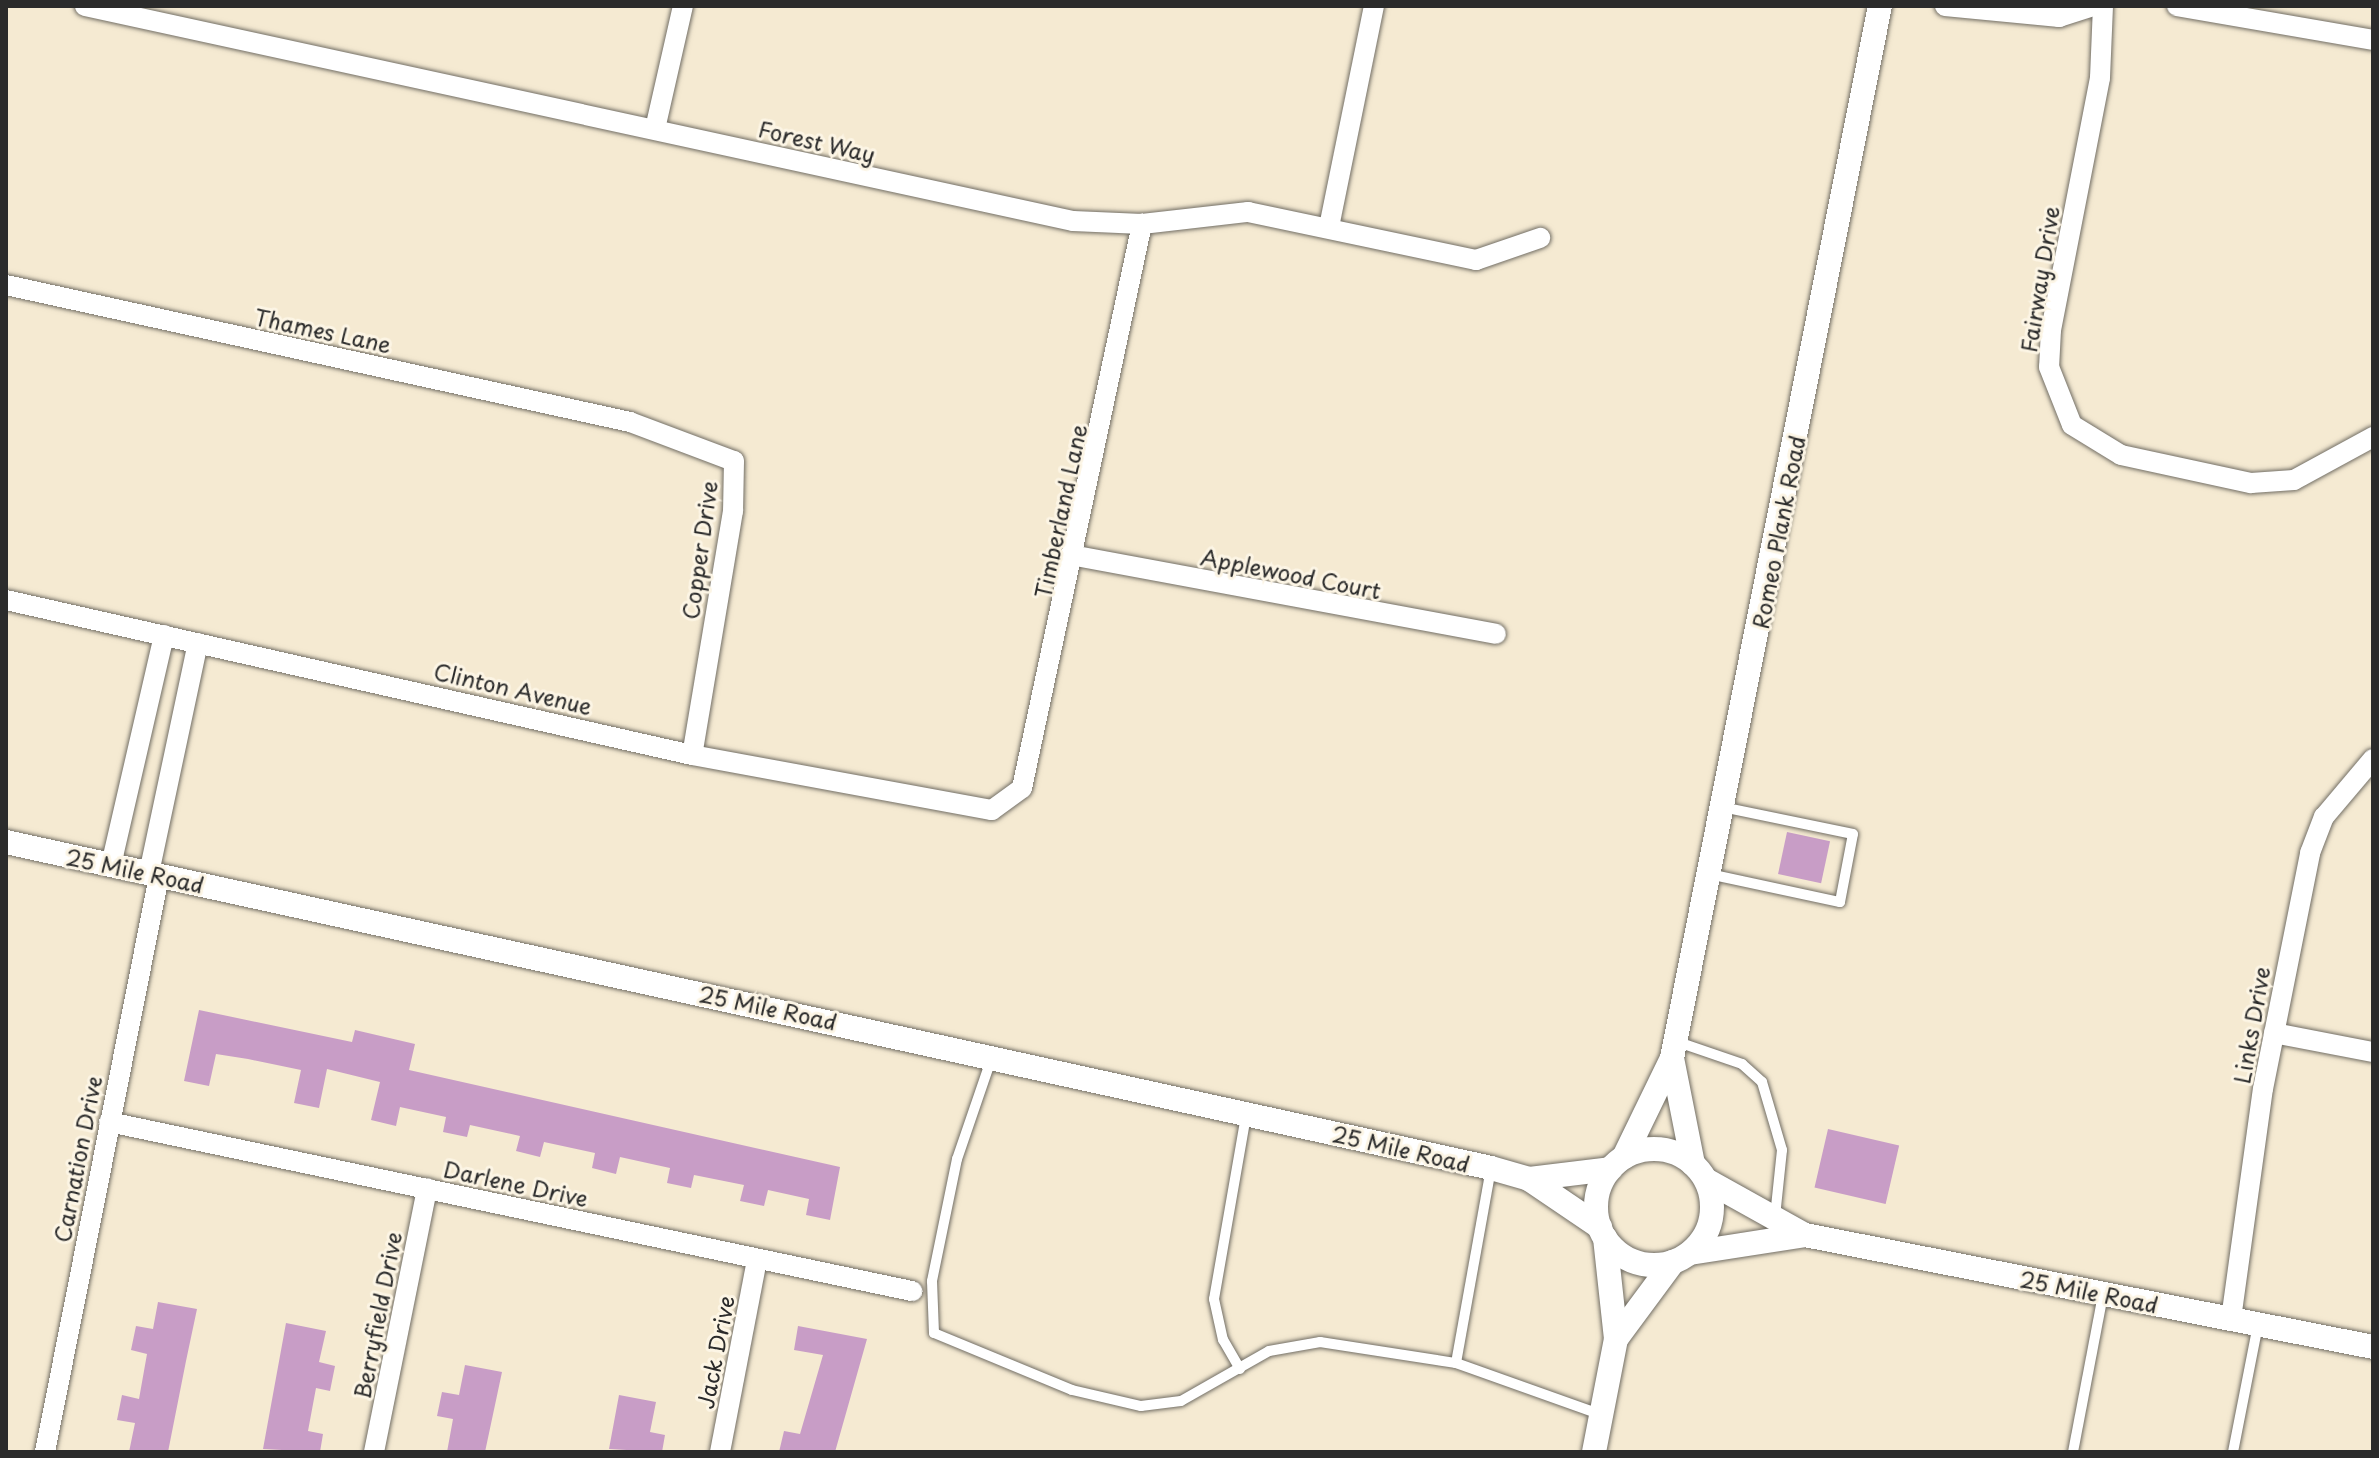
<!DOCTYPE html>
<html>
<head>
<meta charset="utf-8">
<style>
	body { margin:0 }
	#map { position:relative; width:2379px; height:1458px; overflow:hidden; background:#f5ead2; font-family:"Playpen Sans",sans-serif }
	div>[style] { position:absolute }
	.building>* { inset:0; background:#c89dc6; transform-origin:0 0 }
	.roads { filter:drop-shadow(0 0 2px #726e65) drop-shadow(0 0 2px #726e65) }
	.service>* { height:10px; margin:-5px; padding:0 5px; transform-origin:5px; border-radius:5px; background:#fff }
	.minor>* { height:20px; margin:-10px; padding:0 10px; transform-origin:10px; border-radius:10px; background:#fff }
	.tertiary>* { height:24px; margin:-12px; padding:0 12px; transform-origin:12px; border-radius:12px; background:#fff }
	.tertiary>.ring { margin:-12px; padding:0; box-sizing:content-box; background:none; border:24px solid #fff; border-radius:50% }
	span { translate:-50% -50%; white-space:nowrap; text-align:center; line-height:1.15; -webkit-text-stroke:6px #fcf5e5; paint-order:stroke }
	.street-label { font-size:22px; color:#2b2b2b }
	.frame { position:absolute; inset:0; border:8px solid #2b2b2b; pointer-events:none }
</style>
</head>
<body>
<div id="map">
	<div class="building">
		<div style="left:1787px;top:832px;width:44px;height:43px;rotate:12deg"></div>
		<div style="clip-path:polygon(199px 1010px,352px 1042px,355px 1030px,415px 1044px,409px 1070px,840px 1167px,830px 1220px,806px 1215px,809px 1199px,768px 1190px,764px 1206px,740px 1201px,744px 1185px,694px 1175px,691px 1188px,667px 1183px,670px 1168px,620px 1157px,616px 1174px,592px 1168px,595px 1153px,544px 1142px,540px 1157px,516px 1151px,520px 1136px,470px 1125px,467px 1137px,443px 1132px,446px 1117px,400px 1107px,396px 1126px,371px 1120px,380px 1082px,327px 1069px,319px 1108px,294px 1103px,301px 1070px,248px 1059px,216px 1054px,209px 1086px,184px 1081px)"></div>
		<div style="left:1828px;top:1129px;width:73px;height:60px;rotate:13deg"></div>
		<div style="clip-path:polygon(158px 1302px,197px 1309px,186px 1361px,168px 1452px,129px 1452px,135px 1423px,117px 1420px,122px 1395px,139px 1399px,147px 1354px,131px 1350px,136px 1326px,153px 1329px)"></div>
		<div style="clip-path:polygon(286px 1323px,326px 1331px,319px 1362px,335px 1366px,330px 1391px,316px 1388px,308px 1431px,323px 1434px,320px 1452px,263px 1449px)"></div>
		<div style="clip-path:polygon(798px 1326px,867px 1339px,835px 1452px,779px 1452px,784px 1431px,800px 1434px,823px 1355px,794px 1350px)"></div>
		<div style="clip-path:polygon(465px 1365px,502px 1372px,485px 1452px,447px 1452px,453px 1419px,437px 1416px,442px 1392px,459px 1395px)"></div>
		<div style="clip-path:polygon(619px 1395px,656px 1402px,650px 1432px,665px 1435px,662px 1452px,609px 1449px)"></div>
	</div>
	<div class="roads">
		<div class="service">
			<div style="left:1709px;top:874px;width:134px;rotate:12.1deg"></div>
			<div style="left:1840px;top:902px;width:69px;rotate:-79.2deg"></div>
			<div style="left:1853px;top:834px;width:133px;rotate:-168.3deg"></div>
			<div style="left:1675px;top:1041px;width:71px;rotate:18.9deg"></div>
			<div style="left:1742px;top:1064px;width:27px;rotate:42deg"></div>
			<div style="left:1762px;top:1082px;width:71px;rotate:73.6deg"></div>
			<div style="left:1782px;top:1150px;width:67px;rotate:96deg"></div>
			<div style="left:992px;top:1057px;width:108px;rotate:108.9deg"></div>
			<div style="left:957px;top:1159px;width:125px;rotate:101.6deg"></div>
			<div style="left:932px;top:1281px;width:52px;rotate:87.8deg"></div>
			<div style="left:934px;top:1333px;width:149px;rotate:22.4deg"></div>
			<div style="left:1072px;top:1390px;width:71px;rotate:13.1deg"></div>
			<div style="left:1141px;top:1406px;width:40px;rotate:-7.1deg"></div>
			<div style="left:1181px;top:1401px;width:101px;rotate:-29.6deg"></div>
			<div style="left:1269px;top:1351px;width:52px;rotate:-10deg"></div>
			<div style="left:1320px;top:1342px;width:138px;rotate:8.8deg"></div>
			<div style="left:1456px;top:1363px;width:152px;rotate:19.6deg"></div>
			<div style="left:1456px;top:1363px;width:198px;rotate:-79.8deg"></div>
			<div style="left:1240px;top:1369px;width:34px;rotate:-120deg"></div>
			<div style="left:1223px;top:1340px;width:42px;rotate:-102.4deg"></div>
			<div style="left:1214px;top:1299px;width:187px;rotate:-80.1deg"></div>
			<div style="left:2073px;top:1452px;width:161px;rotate:-79.2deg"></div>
			<div style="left:2233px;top:1452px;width:129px;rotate:-78.9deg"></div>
		</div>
		<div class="minor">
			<div style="left:85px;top:6px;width:1011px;rotate:12.28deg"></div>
			<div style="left:1073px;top:221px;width:69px;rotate:2.5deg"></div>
			<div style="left:1142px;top:224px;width:107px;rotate:-6.5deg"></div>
			<div style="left:1248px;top:212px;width:233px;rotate:11.9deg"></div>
			<div style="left:1476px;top:260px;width:68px;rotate:-19deg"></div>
			<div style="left:1945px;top:6px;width:115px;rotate:5.5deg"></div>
			<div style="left:2059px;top:17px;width:36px;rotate:-18deg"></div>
			<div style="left:2103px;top:6px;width:72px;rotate:92.4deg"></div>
			<div style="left:2100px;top:78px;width:257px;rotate:101deg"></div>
			<div style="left:2051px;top:330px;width:37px;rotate:93deg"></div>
			<div style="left:2049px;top:367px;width:62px;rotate:68.4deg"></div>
			<div style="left:2072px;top:425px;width:57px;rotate:31.5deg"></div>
			<div style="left:2121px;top:455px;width:133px;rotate:12.2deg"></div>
			<div style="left:2251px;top:483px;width:43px;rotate:-4deg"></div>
			<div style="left:2294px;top:480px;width:90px;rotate:-28.6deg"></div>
			<div style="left:2177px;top:6px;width:199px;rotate:9.8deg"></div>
			<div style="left:655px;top:129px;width:126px;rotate:-77.2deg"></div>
			<div style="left:1329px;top:227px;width:226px;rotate:-78.5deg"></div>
			<div style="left:6px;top:285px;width:639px;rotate:12.38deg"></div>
			<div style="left:630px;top:422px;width:111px;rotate:20.6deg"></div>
			<div style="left:734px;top:461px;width:50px;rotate:91.1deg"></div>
			<div style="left:733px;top:511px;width:247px;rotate:99.5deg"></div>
			<div style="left:1076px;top:556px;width:427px;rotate:10.5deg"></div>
			<div style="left:6px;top:600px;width:703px;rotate:12.73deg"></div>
			<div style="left:692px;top:755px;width:305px;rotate:10.4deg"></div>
			<div style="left:992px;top:810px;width:37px;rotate:-36deg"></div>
			<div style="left:1022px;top:788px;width:577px;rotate:-77.99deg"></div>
			<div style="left:111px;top:865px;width:236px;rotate:-77deg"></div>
			<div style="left:149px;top:873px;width:235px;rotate:-78deg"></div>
			<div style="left:2274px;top:1033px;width:101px;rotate:10.9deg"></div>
			<div style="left:109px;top:1122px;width:821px;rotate:11.89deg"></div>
			<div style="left:2231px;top:1319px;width:232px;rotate:-82.1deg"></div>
			<div style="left:2263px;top:1089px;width:241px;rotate:-78.7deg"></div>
			<div style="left:2310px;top:853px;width:39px;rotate:-69deg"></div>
			<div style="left:2324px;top:817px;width:76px;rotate:-49.8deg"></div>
			<div style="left:45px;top:1452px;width:587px;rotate:-78.8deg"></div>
			<div style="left:374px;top:1452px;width:269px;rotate:-78.6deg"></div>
			<div style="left:720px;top:1452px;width:196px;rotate:-79.1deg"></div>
		</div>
		<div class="tertiary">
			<div style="left:6px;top:842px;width:1520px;rotate:12.38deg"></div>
			<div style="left:1491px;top:1168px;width:40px;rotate:16deg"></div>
			<div style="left:1529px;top:1179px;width:86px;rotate:34.1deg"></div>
			<div style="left:1672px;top:1058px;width:108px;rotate:78.8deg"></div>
			<div class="ring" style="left:1596px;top:1149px;width:92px;height:92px"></div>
			<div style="left:1624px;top:1157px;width:110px;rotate:-64.1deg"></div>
			<div style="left:1672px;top:1058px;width:1072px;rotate:-78.82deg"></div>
			<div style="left:1529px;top:1179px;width:82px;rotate:-7deg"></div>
			<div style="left:1706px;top:1180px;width:113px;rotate:29.1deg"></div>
			<div style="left:1690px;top:1253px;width:116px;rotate:-8.9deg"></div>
			<div style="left:1805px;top:1235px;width:579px;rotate:11.15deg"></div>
			<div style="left:1616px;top:1339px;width:96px;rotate:-53.5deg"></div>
			<div style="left:1594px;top:1452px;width:115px;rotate:-79deg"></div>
			<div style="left:1616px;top:1339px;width:102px;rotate:-96.2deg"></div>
		</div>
	</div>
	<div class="street-label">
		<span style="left:817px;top:141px;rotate:13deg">Forest Way</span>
		<span style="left:2039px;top:279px;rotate:-81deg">Fairway Drive</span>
		<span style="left:323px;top:330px;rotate:12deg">Thames Lane</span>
		<span style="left:1060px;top:511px;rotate:-78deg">Timberland Lane</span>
		<span style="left:1778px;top:532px;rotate:-79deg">Romeo Plank Road</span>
		<span style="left:699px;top:550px;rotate:-82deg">Copper Drive</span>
		<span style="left:1291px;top:573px;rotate:11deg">Applewood Court</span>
		<span style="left:513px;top:688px;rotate:13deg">Clinton Avenue</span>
		<span style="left:135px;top:870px;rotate:12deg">25 Mile Road</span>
		<span style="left:768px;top:1007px;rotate:12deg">25 Mile Road</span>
		<span style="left:2251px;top:1025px;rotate:-80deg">Links Drive</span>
		<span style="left:1401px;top:1148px;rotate:13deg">25 Mile Road</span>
		<span style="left:77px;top:1159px;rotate:-79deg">Carnation Drive</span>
		<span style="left:516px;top:1183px;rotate:12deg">Darlene Drive</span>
		<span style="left:2089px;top:1291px;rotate:11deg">25 Mile Road</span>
		<span style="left:377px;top:1315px;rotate:-79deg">Berryfield Drive</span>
		<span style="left:715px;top:1352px;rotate:-79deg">Jack Drive</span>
	</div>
	<div class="frame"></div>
</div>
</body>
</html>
